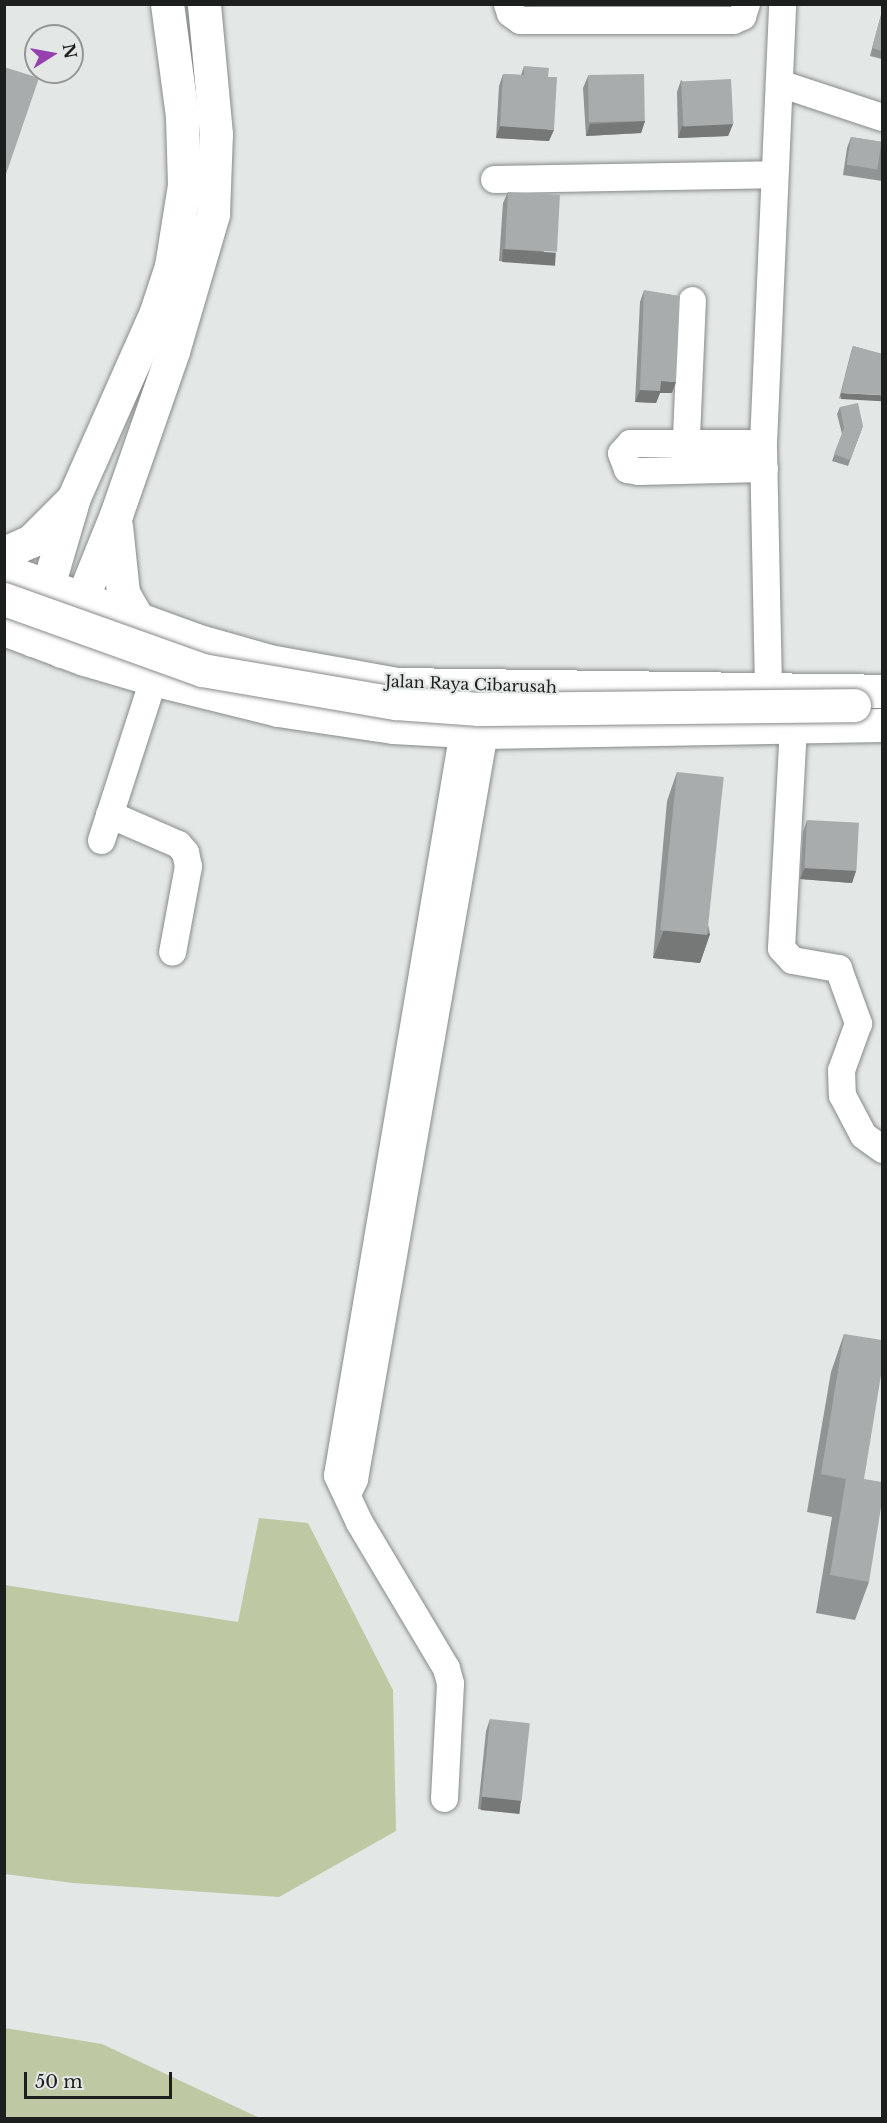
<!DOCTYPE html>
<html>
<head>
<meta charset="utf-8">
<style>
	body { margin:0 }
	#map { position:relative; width:887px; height:2123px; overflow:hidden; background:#e3e7e6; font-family:"Libre Baskerville",serif }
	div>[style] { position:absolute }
	.green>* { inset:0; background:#bec9a4 }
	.roads { filter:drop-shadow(0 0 2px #878b8a) drop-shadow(0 0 2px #878b8a) }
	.minor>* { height:27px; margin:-13.5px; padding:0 13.5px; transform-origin:13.5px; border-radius:13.5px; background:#fff }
	.major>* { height:33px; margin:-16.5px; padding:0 16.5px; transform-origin:16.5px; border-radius:16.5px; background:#fff }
	.highway>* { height:33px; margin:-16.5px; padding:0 16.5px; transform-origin:16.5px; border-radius:16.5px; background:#fff }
	.bridges { filter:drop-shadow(0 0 2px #878b8a) drop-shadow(0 0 2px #878b8a) }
	.major-bridge>* { height:33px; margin:-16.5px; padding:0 16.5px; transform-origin:16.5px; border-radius:16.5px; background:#fff }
	.wall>* { inset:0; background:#909494 }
	.shaded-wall>* { inset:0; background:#767878; transform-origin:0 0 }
	.building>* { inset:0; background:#a8acac; transform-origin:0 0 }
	span { translate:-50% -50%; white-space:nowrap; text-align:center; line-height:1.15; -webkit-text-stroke:4.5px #e3e7e6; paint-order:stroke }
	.street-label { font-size:16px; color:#1d1f1e }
	.frame { position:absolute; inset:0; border:6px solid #1d1f1e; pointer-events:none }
	.north { position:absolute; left:24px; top:24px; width:60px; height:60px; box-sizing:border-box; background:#e3e7e6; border:2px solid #949796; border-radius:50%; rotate:79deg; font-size:16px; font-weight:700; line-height:24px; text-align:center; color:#1d1f1e }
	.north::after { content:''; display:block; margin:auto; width:21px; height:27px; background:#9541b0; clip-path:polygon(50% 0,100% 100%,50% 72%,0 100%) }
	.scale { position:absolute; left:24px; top:2072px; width:148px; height:27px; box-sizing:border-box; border:3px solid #1d1f1e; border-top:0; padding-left:8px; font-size:18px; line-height:21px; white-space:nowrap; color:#1d1f1e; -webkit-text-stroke:4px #e3e7e6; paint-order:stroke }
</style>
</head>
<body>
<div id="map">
	<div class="green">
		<div style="clip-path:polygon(259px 1518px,308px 1523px,393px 1690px,396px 1831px,279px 1897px,73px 1883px,5px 1874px,5px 1585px,238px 1622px)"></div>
		<div style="clip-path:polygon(5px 2028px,102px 2044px,260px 2118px,5px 2118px)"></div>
	</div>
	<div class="roads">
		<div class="minor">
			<div style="left:507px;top:4px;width:9px;rotate:72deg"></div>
			<div style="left:510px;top:13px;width:12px;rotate:35deg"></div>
			<div style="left:520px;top:20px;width:213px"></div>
			<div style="left:733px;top:20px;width:10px;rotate:-24deg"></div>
			<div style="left:742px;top:16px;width:13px;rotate:-72deg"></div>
			<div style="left:779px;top:83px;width:108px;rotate:18.3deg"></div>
			<div style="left:494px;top:179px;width:279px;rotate:-1deg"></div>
			<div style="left:763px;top:443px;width:133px;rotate:180deg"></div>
			<div style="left:630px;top:443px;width:13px;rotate:132deg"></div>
			<div style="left:621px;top:453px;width:17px;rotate:69deg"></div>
			<div style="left:627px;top:469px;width:11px;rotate:10deg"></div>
			<div style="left:638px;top:471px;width:126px;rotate:-1.4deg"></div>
			<div style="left:685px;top:459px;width:159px;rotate:-87.5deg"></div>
			<div style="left:768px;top:687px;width:244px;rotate:-91.2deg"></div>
			<div style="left:763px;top:443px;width:439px;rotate:-87.5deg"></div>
			<div style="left:793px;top:726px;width:222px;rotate:93.1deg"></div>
			<div style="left:781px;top:948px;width:16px;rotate:47deg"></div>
			<div style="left:792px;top:960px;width:47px;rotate:9.9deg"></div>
			<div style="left:838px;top:968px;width:59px;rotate:70deg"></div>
			<div style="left:858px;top:1023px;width:50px;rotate:109.9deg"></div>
			<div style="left:841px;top:1070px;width:25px;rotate:88deg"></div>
			<div style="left:842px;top:1095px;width:45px;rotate:62.3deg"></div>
			<div style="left:863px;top:1135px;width:24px;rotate:36deg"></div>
			<div style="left:109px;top:814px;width:75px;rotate:23.5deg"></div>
			<div style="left:178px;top:844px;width:11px;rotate:49deg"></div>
			<div style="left:185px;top:852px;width:14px;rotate:78deg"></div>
			<div style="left:188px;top:866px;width:87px;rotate:100.5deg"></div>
			<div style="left:101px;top:840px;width:169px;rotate:-72.1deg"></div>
			<div style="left:347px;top:1494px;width:17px;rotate:-65deg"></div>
			<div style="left:354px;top:1479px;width:758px;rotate:-80.13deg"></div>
			<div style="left:444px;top:1798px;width:115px;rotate:-87deg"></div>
			<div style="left:450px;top:1683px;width:16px;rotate:-105deg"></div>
			<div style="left:446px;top:1668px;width:170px;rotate:-120.8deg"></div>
			<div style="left:359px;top:1522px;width:52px;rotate:-115.1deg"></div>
			<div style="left:337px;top:1475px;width:755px;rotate:-80.39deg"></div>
		</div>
		<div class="major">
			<div style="left:4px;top:570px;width:204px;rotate:20deg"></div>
			<div style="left:196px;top:640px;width:76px;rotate:16deg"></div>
			<div style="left:269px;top:661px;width:130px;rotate:10.2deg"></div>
			<div style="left:397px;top:684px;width:485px;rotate:0.8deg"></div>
			<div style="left:4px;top:629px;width:85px;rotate:20.6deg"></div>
			<div style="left:84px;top:659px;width:72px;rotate:16.2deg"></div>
			<div style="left:153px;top:679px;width:129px;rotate:13.9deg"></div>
			<div style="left:278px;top:710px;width:116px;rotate:8.4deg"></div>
			<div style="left:393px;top:727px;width:91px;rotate:3.1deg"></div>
			<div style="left:484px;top:732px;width:398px;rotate:-1deg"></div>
		</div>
		<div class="highway">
			<div style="left:116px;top:526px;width:67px;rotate:84deg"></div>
			<div style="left:123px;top:593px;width:34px;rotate:60deg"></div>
			<div style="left:4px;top:553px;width:30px;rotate:-24deg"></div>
			<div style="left:31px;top:541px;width:59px;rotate:-45deg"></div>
			<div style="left:32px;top:640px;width:149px;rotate:-73.6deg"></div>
			<div style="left:74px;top:497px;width:202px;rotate:-66.1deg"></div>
			<div style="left:156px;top:312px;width:48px;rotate:-71.9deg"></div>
			<div style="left:171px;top:266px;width:82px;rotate:-80.9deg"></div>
			<div style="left:184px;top:185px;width:69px;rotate:-91.7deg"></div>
			<div style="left:182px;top:116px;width:113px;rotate:-97.6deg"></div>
			<div style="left:61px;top:651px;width:147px;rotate:-68deg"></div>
			<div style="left:116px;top:515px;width:174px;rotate:-70.8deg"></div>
			<div style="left:173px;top:351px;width:143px;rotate:-73.7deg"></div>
			<div style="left:213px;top:214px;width:80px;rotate:-87.9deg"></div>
			<div style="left:216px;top:134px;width:131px;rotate:-95.3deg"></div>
		</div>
	</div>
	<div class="bridges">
		<div class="major-bridge">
			<div style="left:4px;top:599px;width:210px;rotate:19.7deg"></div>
			<div style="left:202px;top:670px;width:197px;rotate:9.7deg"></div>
			<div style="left:396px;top:703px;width:83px;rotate:4.1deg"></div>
			<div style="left:479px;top:709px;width:375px;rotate:-0.6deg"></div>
		</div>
	</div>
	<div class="wall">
		<div style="clip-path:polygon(881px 15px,882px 15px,882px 59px,870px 56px)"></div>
		<div style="clip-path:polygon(524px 66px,548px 77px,549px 141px,496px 138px,499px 86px,503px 74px,521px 75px)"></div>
		<div style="clip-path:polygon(588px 76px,645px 121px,641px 133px,586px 136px,583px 88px)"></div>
		<div style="clip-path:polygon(681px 80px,733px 124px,728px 136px,678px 138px,677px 92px)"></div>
		<div style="clip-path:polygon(851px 137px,882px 142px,882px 181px,843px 175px,847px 148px)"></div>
		<div style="clip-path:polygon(508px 192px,552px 265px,499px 261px,503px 203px)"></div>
		<div style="clip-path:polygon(644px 290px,672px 393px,660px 393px,656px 403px,635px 402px,640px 302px)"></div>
		<div style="clip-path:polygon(853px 346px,882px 354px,839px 399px,851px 352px)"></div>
		<div style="clip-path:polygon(840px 407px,863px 426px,848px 466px,832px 461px,842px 434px,837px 414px)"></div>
		<div style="clip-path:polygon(677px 772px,710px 934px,700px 963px,653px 958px,667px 801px)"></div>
		<div style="clip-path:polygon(807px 820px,856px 871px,852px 883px,800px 879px,803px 832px)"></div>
		<div style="clip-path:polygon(844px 1334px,864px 1479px,869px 1582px,855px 1620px,816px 1613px,832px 1517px,807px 1512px,831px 1372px)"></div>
		<div style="clip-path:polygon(490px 1719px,521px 1801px,517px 1813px,478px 1809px,486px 1731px)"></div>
	</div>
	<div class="shaded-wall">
		<div style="clip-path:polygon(645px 121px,641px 133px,586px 136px,590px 124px)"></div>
		<div style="clip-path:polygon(733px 124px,728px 136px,678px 138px,682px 126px)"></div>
		<div style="clip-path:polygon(500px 126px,554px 130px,549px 141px,496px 138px)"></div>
		<div style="left:503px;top:249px;width:53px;height:13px;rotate:4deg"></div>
		<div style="clip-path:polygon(661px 381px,676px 382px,672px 393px,660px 393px,656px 403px,635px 402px,640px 390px)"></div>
		<div style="left:841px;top:393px;width:41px;height:6px;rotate:3deg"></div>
		<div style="clip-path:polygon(805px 868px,856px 871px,852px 883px,800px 879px)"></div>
		<div style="clip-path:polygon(664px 930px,710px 934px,700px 963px,653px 958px)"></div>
		<div style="left:482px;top:1797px;width:39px;height:13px;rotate:6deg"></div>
	</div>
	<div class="building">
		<div style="clip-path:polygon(881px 15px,882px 15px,882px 51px,872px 48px)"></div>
		<div style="clip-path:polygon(524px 66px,549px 68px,548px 77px,557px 77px,554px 130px,500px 126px,503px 74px,524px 75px)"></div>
		<div style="clip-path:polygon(4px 67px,39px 78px,4px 180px)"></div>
		<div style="left:644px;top:74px;width:47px;height:56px;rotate:89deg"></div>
		<div style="left:731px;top:79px;width:45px;height:50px;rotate:87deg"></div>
		<div style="left:851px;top:137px;width:31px;height:28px;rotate:9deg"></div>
		<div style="left:508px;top:192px;width:52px;height:57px;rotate:3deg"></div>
		<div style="clip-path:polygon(644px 290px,680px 296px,676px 382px,661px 381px,660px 391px,640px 390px)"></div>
		<div style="clip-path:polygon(853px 346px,882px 354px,882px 395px,841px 393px)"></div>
		<div style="clip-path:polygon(858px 403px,863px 426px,850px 460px,834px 454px,844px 428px,840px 407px)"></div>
		<div style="left:677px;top:772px;width:47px;height:159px;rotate:6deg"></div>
		<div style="left:807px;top:820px;width:52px;height:48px;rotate:3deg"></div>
		<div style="clip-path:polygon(844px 1334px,882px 1340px,882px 1369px,864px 1479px,882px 1482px,882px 1501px,869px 1582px,830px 1575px,846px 1479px,821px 1474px)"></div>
		<div style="left:490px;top:1719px;width:40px;height:78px;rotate:6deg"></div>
	</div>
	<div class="street-label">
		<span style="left:471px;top:684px;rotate:2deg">Jalan Raya Cibarusah</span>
	</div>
	<div class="frame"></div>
	<div class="north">N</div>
	<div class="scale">50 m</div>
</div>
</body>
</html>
